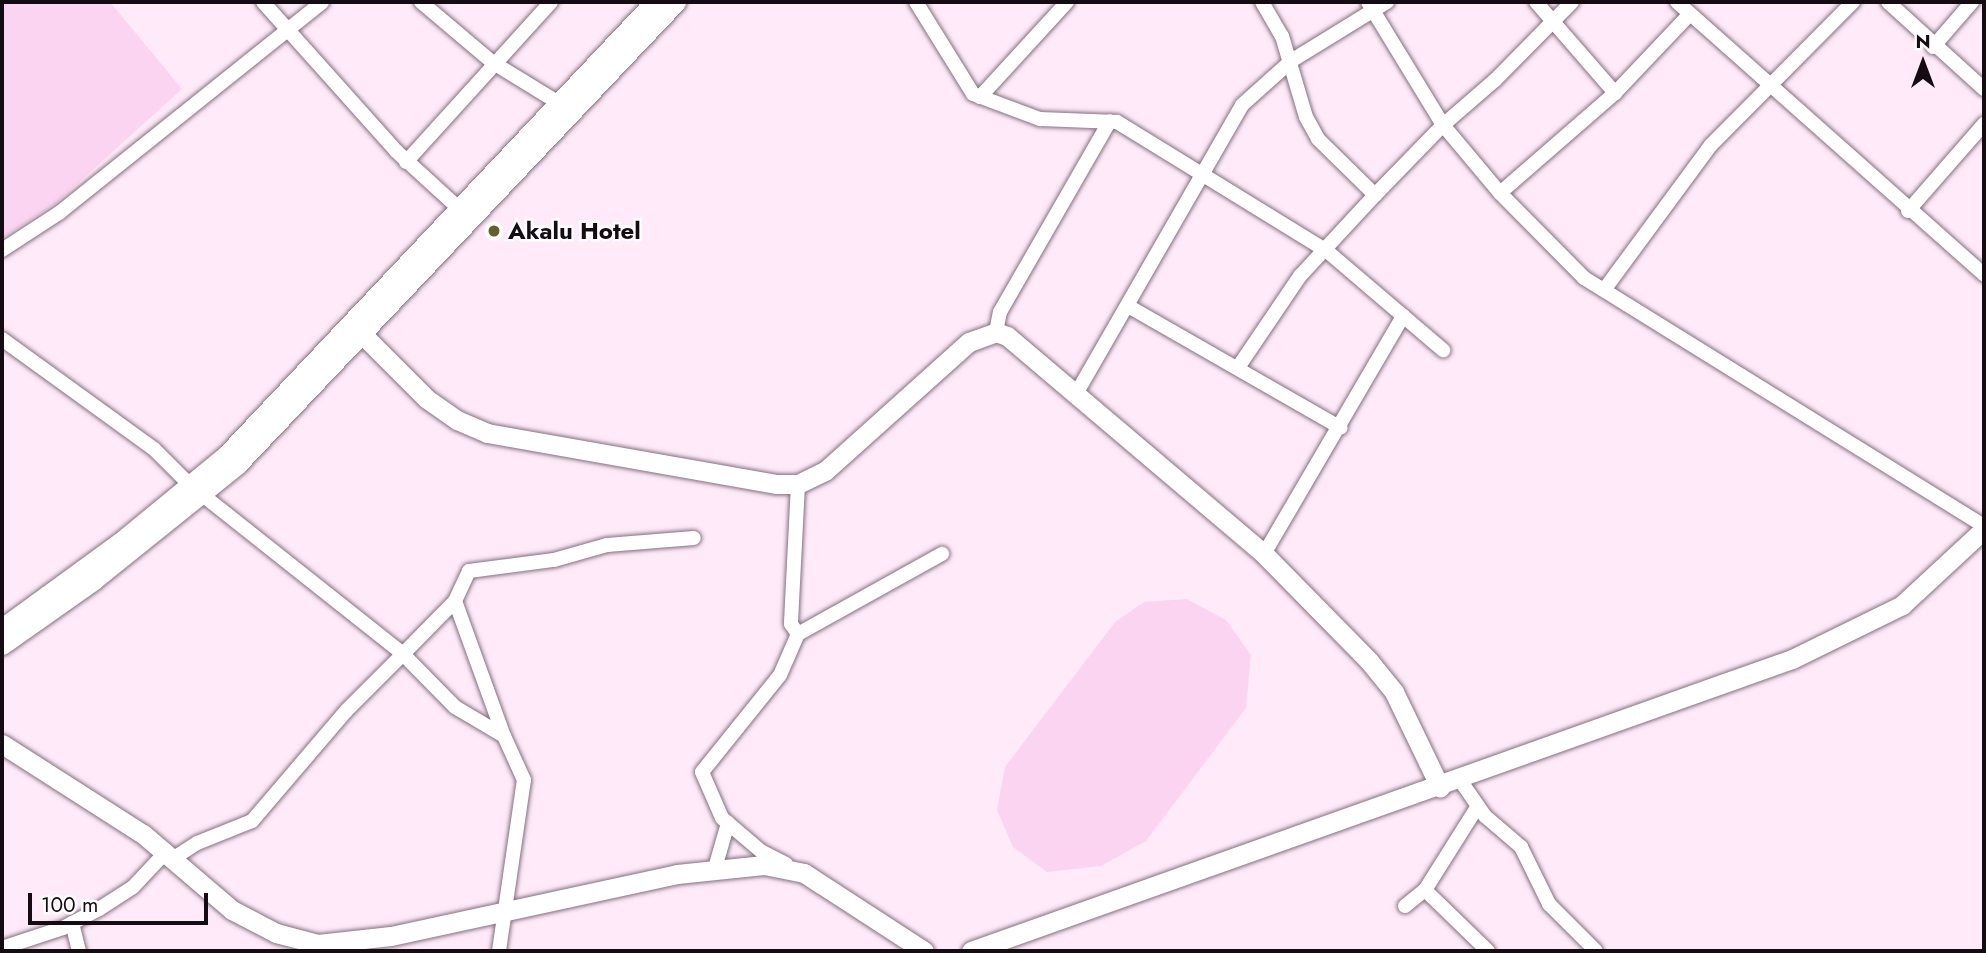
<!DOCTYPE html>
<html>
<head>
<meta charset="utf-8">
<style>
	body { margin:0 }
	#map { position:relative; width:1986px; height:953px; overflow:hidden; background:#feeaf9; font-family:Jost,sans-serif }
	div>[style] { position:absolute }
	.green>* { inset:0; background:#fbd4f2 }
	.roads { filter:drop-shadow(0 0 2px #846f7f) drop-shadow(0 0 2px #846f7f) }
	.street>* { height:14px; margin:-7px; padding:0 7px; transform-origin:7px; border-radius:7px; background:#fff }
	.secondary>* { height:19px; margin:-9.5px; padding:0 9.5px; transform-origin:9.5px; border-radius:9.5px; background:#fff }
	.dots>* { width:19px; height:19px; translate:-50% -50%; box-sizing:border-box; border:4px solid #fefefe; border-radius:50% }
	span { translate:-50% -50%; white-space:nowrap; text-align:center; line-height:1.15; -webkit-text-stroke:5px #fefefe; paint-order:stroke }
	.poi-label { font-size:24px; color:#140c12; font-weight:700 }
	.left { translate:0 -50%; text-align:left }
	.frame { position:absolute; inset:0; border:4px solid #140c12; pointer-events:none }
	.north { position:absolute; left:1888px; top:28px; width:70px; height:70px; -webkit-text-stroke:5px #fefefe; paint-order:stroke; rotate:0deg; font-size:19px; font-weight:700; line-height:28px; text-align:center; color:#140c12 }
	.north::after { content:''; display:block; margin:auto; width:24px; height:32px; background:#140c12; clip-path:polygon(50% 0,100% 100%,50% 72%,0 100%) }
	.scale { position:absolute; left:28px; top:893px; width:180px; height:32px; box-sizing:border-box; border:4px solid #140c12; border-top:0; padding-left:9px; font-size:21px; line-height:24px; white-space:nowrap; color:#140c12; -webkit-text-stroke:5px #fefefe; paint-order:stroke }
</style>
</head>
<body>
<div id="map">
	<div class="green">
		<div style="clip-path:polygon(2px 2px,110px 2px,182px 89px,55px 204px,2px 238px)"></div>
		<div style="clip-path:polygon(1187px 599px,1226px 620px,1251px 655px,1246px 708px,1146px 841px,1101px 866px,1047px 872px,1013px 847px,997px 810px,1005px 767px,1115px 622px,1144px 602px)"></div>
	</div>
	<div class="roads">
		<div class="street">
			<div style="left:263px;top:2px;width:200px;rotate:48.2deg"></div>
			<div style="left:396px;top:151px;width:92px;rotate:42.4deg"></div>
			<div style="left:421px;top:2px;width:93px;rotate:40.2deg"></div>
			<div style="left:492px;top:62px;width:76px;rotate:31.6deg"></div>
			<div style="left:916px;top:2px;width:108px;rotate:58.2deg"></div>
			<div style="left:973px;top:94px;width:72px;rotate:20.5deg"></div>
			<div style="left:1040px;top:119px;width:77px;rotate:2.2deg"></div>
			<div style="left:1117px;top:122px;width:246px;rotate:31.6deg"></div>
			<div style="left:1327px;top:251px;width:153px;rotate:40.5deg"></div>
			<div style="left:1262px;top:2px;width:39px;rotate:60deg"></div>
			<div style="left:1282px;top:36px;width:84px;rotate:73.5deg"></div>
			<div style="left:1306px;top:117px;width:25px;rotate:61deg"></div>
			<div style="left:1318px;top:139px;width:80px;rotate:44.5deg"></div>
			<div style="left:1375px;top:195px;width:98px;rotate:-45.8deg"></div>
			<div style="left:1443px;top:125px;width:144px;rotate:-121.4deg"></div>
			<div style="left:1536px;top:2px;width:121px;rotate:49deg"></div>
			<div style="left:1572px;top:2px;width:110px;rotate:134.6deg"></div>
			<div style="left:1495px;top:80px;width:69px;rotate:139.1deg"></div>
			<div style="left:1443px;top:125px;width:89px;rotate:50deg"></div>
			<div style="left:1500px;top:193px;width:120px;rotate:45.3deg"></div>
			<div style="left:1584px;top:278px;width:471px;rotate:31.8deg"></div>
			<div style="left:1677px;top:2px;width:411px;rotate:41.6deg"></div>
			<div style="left:1888px;top:2px;width:130px;rotate:42.2deg"></div>
			<div style="left:1933px;top:47px;width:60px;rotate:-49.1deg"></div>
			<div style="left:980px;top:97px;width:129px;rotate:-47.5deg"></div>
			<div style="left:406px;top:162px;width:216px;rotate:-47.8deg"></div>
			<div style="left:1500px;top:193px;width:152px;rotate:-41deg"></div>
			<div style="left:1615px;top:93px;width:108px;rotate:-46.5deg"></div>
			<div style="left:1908px;top:211px;width:116px;rotate:-48.9deg"></div>
			<div style="left:2px;top:250px;width:68px;rotate:-33deg"></div>
			<div style="left:59px;top:213px;width:337px;rotate:-38.7deg"></div>
			<div style="left:1604px;top:290px;width:180px;rotate:-53.6deg"></div>
			<div style="left:1711px;top:145px;width:202px;rotate:-45.2deg"></div>
			<div style="left:1128px;top:306px;width:245px;rotate:29.8deg"></div>
			<div style="left:996px;top:332px;width:20px;rotate:-79deg"></div>
			<div style="left:1000px;top:312px;width:220px;rotate:-60.1deg"></div>
			<div style="left:2px;top:339px;width:188px;rotate:35.9deg"></div>
			<div style="left:154px;top:449px;width:51px;rotate:45deg"></div>
			<div style="left:190px;top:485px;width:272px;rotate:38.4deg"></div>
			<div style="left:403px;top:654px;width:81px;rotate:135deg"></div>
			<div style="left:346px;top:711px;width:145px;rotate:130.5deg"></div>
			<div style="left:252px;top:821px;width:59px;rotate:158.2deg"></div>
			<div style="left:197px;top:843px;width:30px;rotate:147deg"></div>
			<div style="left:1239px;top:366px;width:109px;rotate:-55.9deg"></div>
			<div style="left:1300px;top:276px;width:110px;rotate:-47.2deg"></div>
			<div style="left:1076px;top:394px;width:333px;rotate:-60.1deg"></div>
			<div style="left:1242px;top:105px;width:66px;rotate:-41.9deg"></div>
			<div style="left:1291px;top:61px;width:113px;rotate:-31.6deg"></div>
			<div style="left:798px;top:484px;width:140px;rotate:92.9deg"></div>
			<div style="left:791px;top:624px;width:12px;rotate:55deg"></div>
			<div style="left:1264px;top:554px;width:276px;rotate:-59.7deg"></div>
			<div style="left:455px;top:601px;width:33px;rotate:-65deg"></div>
			<div style="left:469px;top:571px;width:86px;rotate:-7.4deg"></div>
			<div style="left:554px;top:560px;width:55px;rotate:-15.8deg"></div>
			<div style="left:607px;top:545px;width:87px;rotate:-4.6deg"></div>
			<div style="left:1460px;top:780px;width:44px;rotate:55.2deg"></div>
			<div style="left:1485px;top:816px;width:48px;rotate:40.7deg"></div>
			<div style="left:1521px;top:847px;width:64px;rotate:63.8deg"></div>
			<div style="left:1549px;top:904px;width:66px;rotate:45deg"></div>
			<div style="left:786px;top:864px;width:27px;rotate:-153deg"></div>
			<div style="left:762px;top:852px;width:52px;rotate:-139.6deg"></div>
			<div style="left:722px;top:818px;width:50px;rotate:-113.5deg"></div>
			<div style="left:702px;top:772px;width:124px;rotate:-51.2deg"></div>
			<div style="left:780px;top:675px;width:45px;rotate:-66.3deg"></div>
			<div style="left:798px;top:634px;width:165px;rotate:-29.1deg"></div>
			<div style="left:715px;top:868px;width:47px;rotate:-73.9deg"></div>
			<div style="left:1425px;top:890px;width:88px;rotate:44.1deg"></div>
			<div style="left:1405px;top:906px;width:26px;rotate:-39deg"></div>
			<div style="left:1425px;top:890px;width:99px;rotate:-57.8deg"></div>
			<div style="left:72px;top:923px;width:29px;rotate:76deg"></div>
			<div style="left:2px;top:948px;width:64px;rotate:-18.2deg"></div>
			<div style="left:63px;top:928px;width:41px;rotate:-27.8deg"></div>
			<div style="left:99px;top:909px;width:40px;rotate:-32.9deg"></div>
			<div style="left:133px;top:887px;width:47px;rotate:-46.7deg"></div>
			<div style="left:499px;top:951px;width:173px;rotate:-81.7deg"></div>
			<div style="left:524px;top:780px;width:48px;rotate:-114.4deg"></div>
			<div style="left:504px;top:736px;width:57px;rotate:-149.4deg"></div>
			<div style="left:455px;top:707px;width:74px;rotate:-134.5deg"></div>
			<div style="left:403px;top:654px;width:74px;rotate:-45.5deg"></div>
			<div style="left:455px;top:601px;width:144px;rotate:70.1deg"></div>
		</div>
		<div class="secondary">
			<div style="left:351px;top:323px;width:107px;rotate:45deg"></div>
			<div style="left:427px;top:399px;width:37px;rotate:35deg"></div>
			<div style="left:457px;top:420px;width:33px;rotate:23deg"></div>
			<div style="left:487px;top:433px;width:293px;rotate:10deg"></div>
			<div style="left:776px;top:484px;width:22px"></div>
			<div style="left:798px;top:484px;width:30px;rotate:-26deg"></div>
			<div style="left:825px;top:471px;width:193px;rotate:-41.9deg"></div>
			<div style="left:969px;top:342px;width:29px;rotate:-20deg"></div>
			<div style="left:996px;top:332px;width:12px;rotate:20deg"></div>
			<div style="left:1007px;top:336px;width:337px;rotate:40.3deg"></div>
			<div style="left:1264px;top:554px;width:150px;rotate:45.5deg"></div>
			<div style="left:1369px;top:661px;width:40px;rotate:51deg"></div>
			<div style="left:1394px;top:692px;width:106px;rotate:64.2deg"></div>
			<div style="left:2px;top:628px;width:146px;rotate:-36.1deg"></div>
			<div style="left:120px;top:542px;width:137px;rotate:-39.4deg"></div>
			<div style="left:226px;top:455px;width:623px;rotate:-46.63deg"></div>
			<div style="left:2px;top:645px;width:113px;rotate:-35.2deg"></div>
			<div style="left:94px;top:580px;width:184px;rotate:-38.8deg"></div>
			<div style="left:237px;top:465px;width:638px;rotate:-46.52deg"></div>
			<div style="left:2px;top:744px;width:167px;rotate:32.6deg"></div>
			<div style="left:143px;top:834px;width:117px;rotate:40.5deg"></div>
			<div style="left:232px;top:910px;width:50px;rotate:27.6deg"></div>
			<div style="left:276px;top:933px;width:43px;rotate:14.7deg"></div>
			<div style="left:318px;top:944px;width:73px;rotate:-6.3deg"></div>
			<div style="left:391px;top:936px;width:293px;rotate:-12.2deg"></div>
			<div style="left:677px;top:874px;width:87px;rotate:-5.9deg"></div>
			<div style="left:764px;top:865px;width:41px;rotate:11.3deg"></div>
			<div style="left:804px;top:873px;width:143px;rotate:33deg"></div>
			<div style="left:971px;top:951px;width:871px;rotate:-19.58deg"></div>
			<div style="left:1792px;top:659px;width:123px;rotate:-26.1deg"></div>
			<div style="left:1902px;top:605px;width:112px;rotate:-42.8deg"></div>
		</div>
	</div>
	<div class="dots">
		<div style="left:494px;top:231px;background:#625f2c"></div>
	</div>
	<div class="poi-label">
		<span class="left" style="left:508px;top:231px">Akalu Hotel</span>
	</div>
	<div class="frame"></div>
	<div class="north">N</div>
	<div class="scale">100 m</div>
</div>
</body>
</html>
